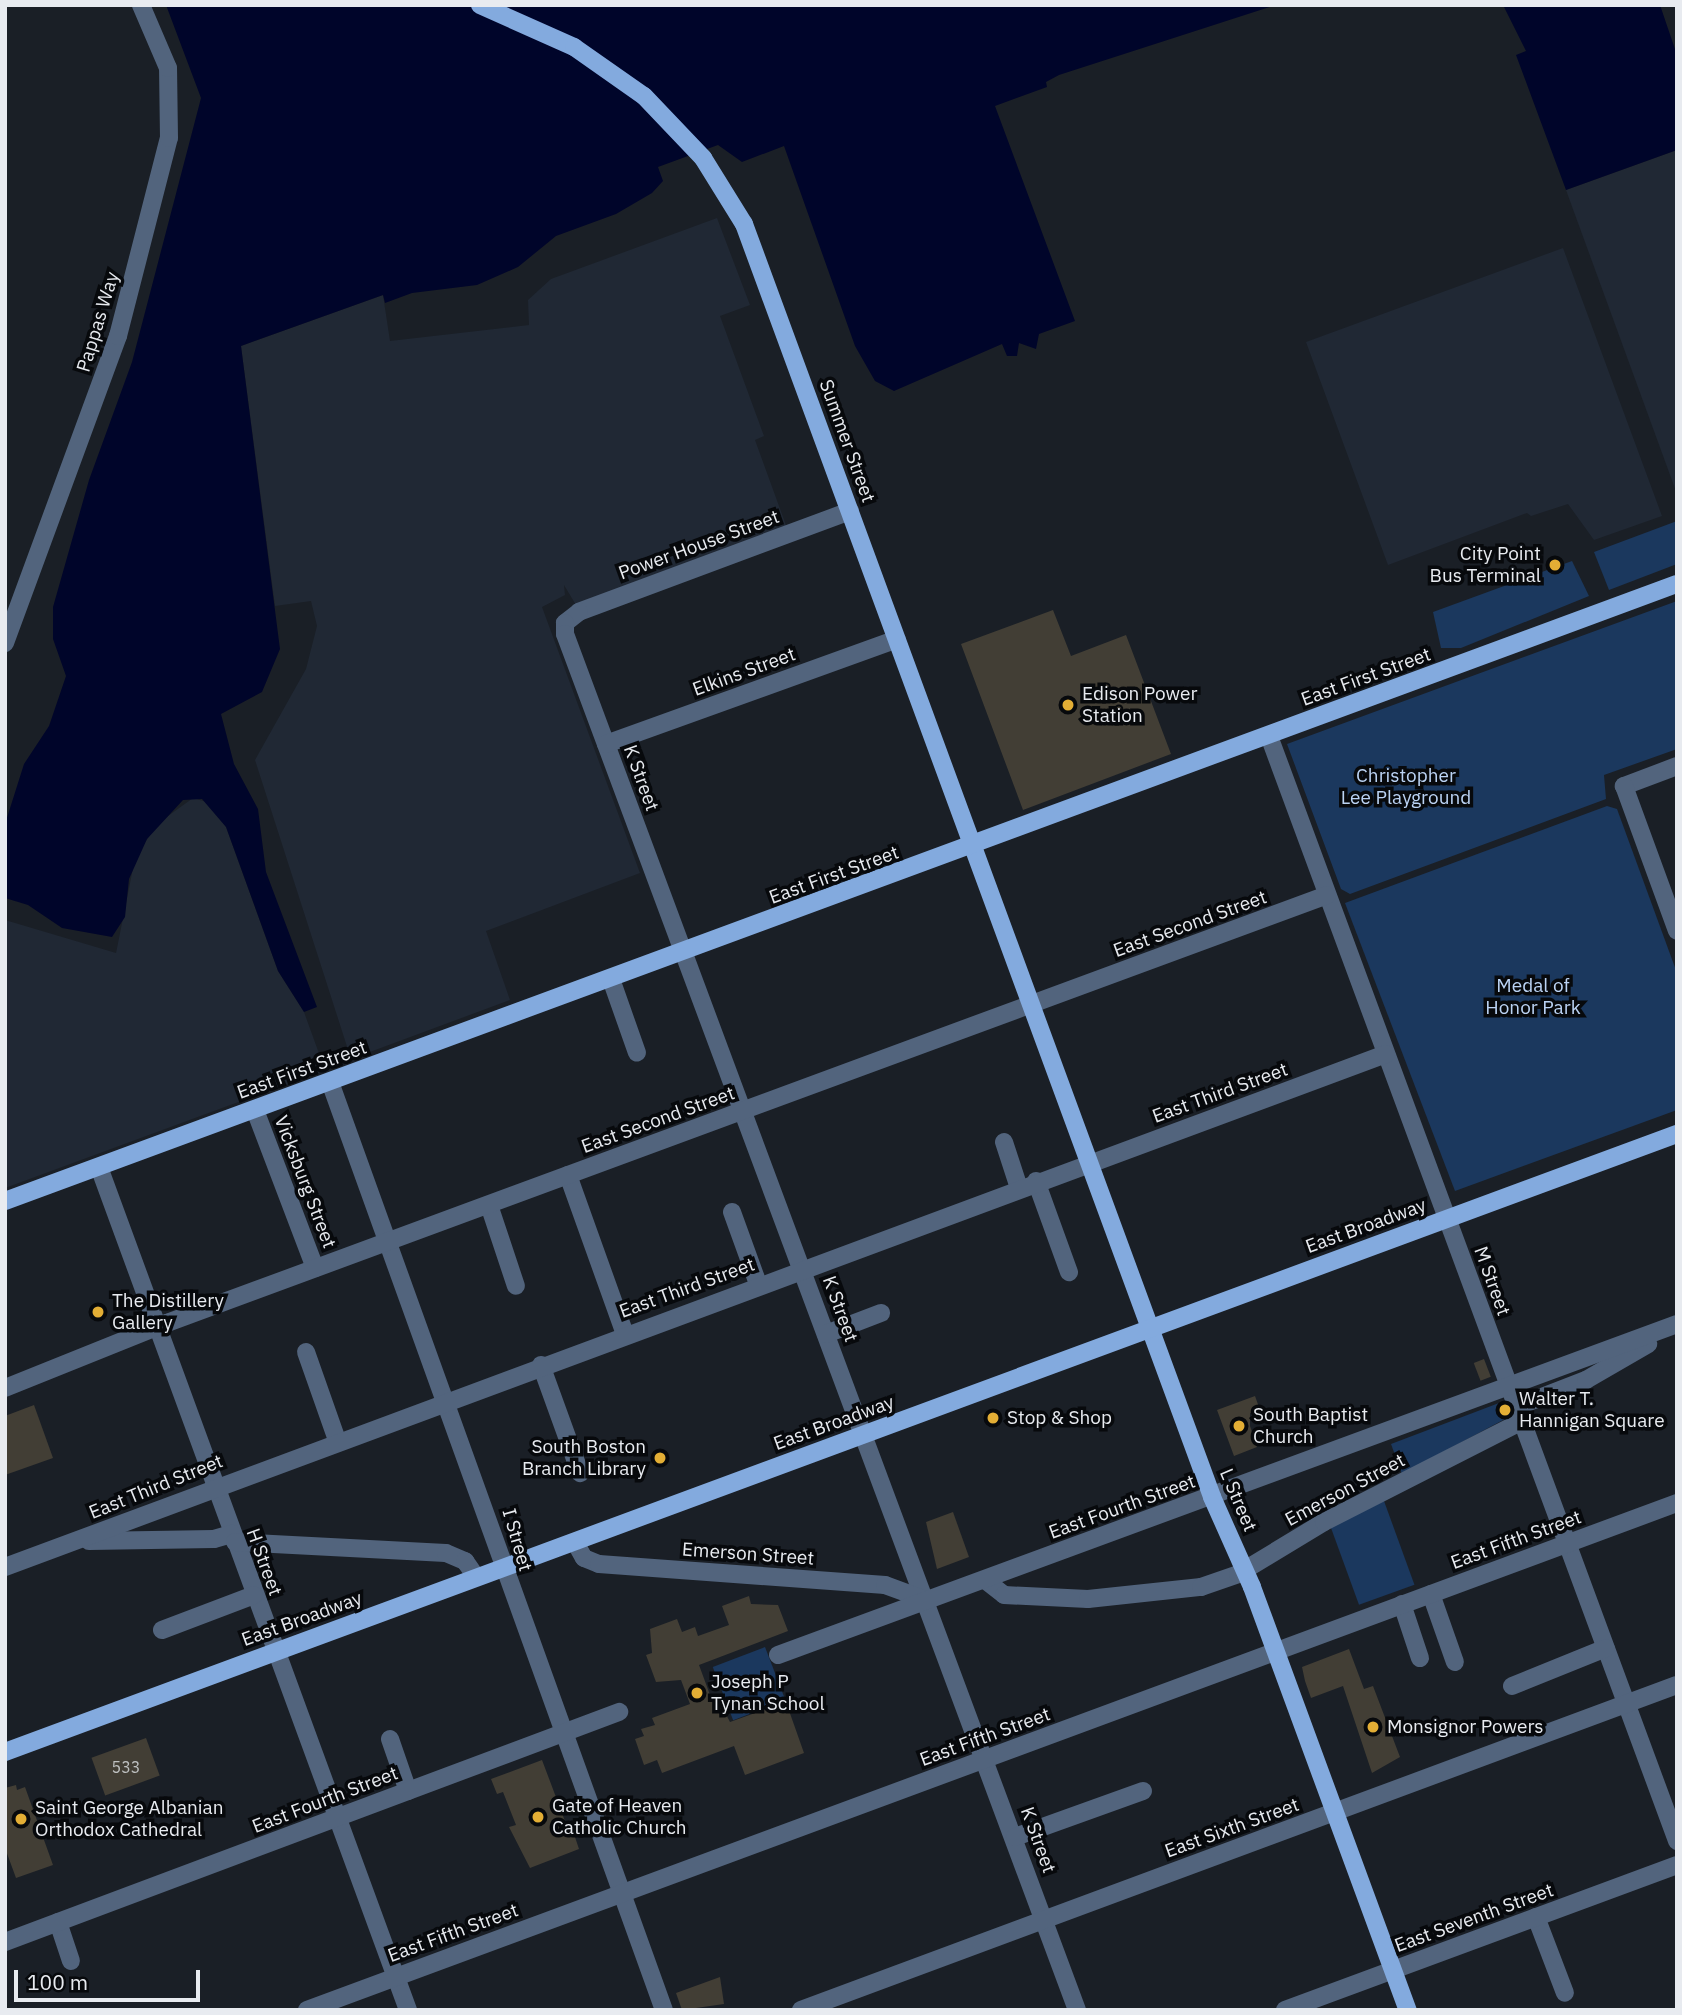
<!DOCTYPE html>
<html>
<head>
<meta charset="utf-8">
<style>
	body { margin:0 }
	#map { position:relative; width:1682px; height:2015px; overflow:hidden; background:#1a1f26; font-family:"IBM Plex Sans",sans-serif }
	div>[style] { position:absolute }
	.built>* { inset:0; background:#202834 }
	.green>* { inset:0; background:#1b385e; transform-origin:0 0 }
	.water>* { inset:0; background:#00052a }
	.building>* { inset:0; background:#423e35; transform-origin:0 0 }
	.minor>* { height:18px; margin:-9px; padding:0 9px; transform-origin:9px; border-radius:9px; background:#52647d }
	.major>* { height:18px; margin:-9px; padding:0 9px; transform-origin:9px; border-radius:9px; background:#83aade }
	.dots>* { width:19px; height:19px; translate:-50% -50%; box-sizing:border-box; border:4px solid #07090c; border-radius:50% }
	span { translate:-50% -50%; white-space:nowrap; text-align:center; line-height:1.15; -webkit-text-stroke:7px #07090c; paint-order:stroke }
	.number-label { font-size:16px; color:#bec0c1 }
	.number-label span { -webkit-text-stroke-width:0 }
	.street-label { font-size:19px; color:#e8ebf0 }
	.poi-label { font-size:19px; color:#e8ebf0 }
	.right { translate:-100% -50%; text-align:right }
	.left { translate:0 -50%; text-align:left }
	.park-label { font-size:19px; color:#bbd3f4 }
	.frame { position:absolute; inset:0; border:7px solid #e8ebf0; pointer-events:none }
	.scale { position:absolute; left:14px; top:1970px; width:186px; height:32px; box-sizing:border-box; border:4px solid #e8ebf0; border-top:0; padding-left:9px; font-size:21px; line-height:24px; white-space:nowrap; color:#e8ebf0; -webkit-text-stroke:5px #07090c; paint-order:stroke }
</style>
</head>
<body>
<div id="map">
	<div class="built">
		<div style="clip-path:polygon(1677px 150px,1677px 494px,1566px 190px)"></div>
		<div style="clip-path:polygon(717px 218px,750px 305px,720px 316px,764px 436px,755px 440px,787px 528px,576px 605px,564px 585px,565px 595px,542px 607px,640px 873px,486px 931px,510px 1000px,351px 1059px,255px 760px,306px 669px,317px 626px,311px 601px,275px 606px,241px 346px,383px 295px,390px 341px,529px 325px,528px 300px,551px 279px)"></div>
		<div style="clip-path:polygon(1563px 248px,1662px 516px,1594px 540px,1568px 504px,1531px 516px,1527px 513px,1388px 565px,1306px 342px)"></div>
		<div style="clip-path:polygon(193px 798px,210px 803px,226px 827px,278px 971px,304px 1012px,325px 1070px,5px 1188px,5px 920px,116px 953px,135px 858px,157px 824px)"></div>
	</div>
	<div class="green">
		<div style="clip-path:polygon(1677px 521px,1677px 564px,1609px 590px,1594px 552px)"></div>
		<div style="clip-path:polygon(1572px 561px,1589px 596px,1461px 648px,1441px 648px,1433px 612px)"></div>
		<div style="clip-path:polygon(1677px 601px,1677px 749px,1604px 775px,1606px 799px,1350px 894px,1341px 889px,1287px 744px)"></div>
		<div style="clip-path:polygon(1607px 806px,1617px 809px,1677px 973px,1677px 1110px,1455px 1191px,1345px 903px)"></div>
		<div style="clip-path:polygon(1499px 1403px,1505px 1419px,1402px 1474px,1391px 1444px)"></div>
		<div style="left:1384px;top:1501px;width:89px;height:59px;rotate:70deg"></div>
		<div style="left:765px;top:1647px;width:57px;height:56px;rotate:69deg"></div>
	</div>
	<div class="water">
		<div style="clip-path:polygon(166px 5px,1276px 5px,1059px 75px,1046px 82px,1047px 87px,995px 106px,1075px 321px,1039px 334px,1036px 349px,1019px 343px,1017px 356px,1007px 356px,1002px 344px,894px 391px,875px 381px,855px 346px,784px 146px,742px 162px,718px 145px,658px 167px,663px 181px,652px 193px,616px 214px,556px 236px,518px 267px,477px 285px,412px 293px,385px 303px,383px 295px,241px 346px,280px 649px,262px 692px,221px 714px,234px 764px,258px 809px,266px 872px,317px 1007px,304px 1012px,278px 971px,226px 827px,202px 799px,183px 800px,147px 839px,129px 879px,125px 917px,112px 937px,62px 928px,28px 905px,5px 898px,5px 824px,24px 764px,49px 726px,66px 676px,53px 639px,53px 607px,89px 480px,132px 362px,201px 98px)"></div>
		<div style="clip-path:polygon(1503px 5px,1660px 5px,1677px 55px,1677px 150px,1566px 190px,1516px 55px,1526px 51px)"></div>
	</div>
	<div class="building">
		<div style="clip-path:polygon(1053px 610px,1071px 656px,1126px 635px,1171px 754px,1023px 810px,961px 644px)"></div>
		<div style="left:1484px;top:1359px;width:19px;height:11px;rotate:69deg"></div>
		<div style="clip-path:polygon(1255px 1396px,1260px 1410px,1250px 1413px,1250px 1426px,1257px 1447px,1234px 1456px,1217px 1410px)"></div>
		<div style="clip-path:polygon(34px 1405px,53px 1458px,5px 1475px,5px 1416px)"></div>
		<div style="clip-path:polygon(953px 1512px,969px 1557px,937px 1569px,926px 1522px)"></div>
		<div style="clip-path:polygon(749px 1596px,751px 1604px,778px 1605px,788px 1631px,699px 1665px,713px 1703px,719px 1701px,730px 1722px,786px 1702px,804px 1753px,745px 1775px,734px 1746px,662px 1773px,657px 1760px,644px 1765px,635px 1739px,644px 1736px,641px 1729px,655px 1725px,652px 1718px,690px 1704px,681px 1680px,656px 1682px,646px 1655px,652px 1653px,650px 1629px,677px 1619px,682px 1632px,695px 1627px,698px 1636px,729px 1625px,722px 1606px)"></div>
		<div style="clip-path:polygon(1349px 1649px,1364px 1689px,1373px 1686px,1400px 1757px,1372px 1773px,1343px 1686px,1311px 1698px,1305px 1681px,1302px 1667px)"></div>
		<div style="left:146px;top:1738px;width:40px;height:58px;rotate:70deg"></div>
		<div style="clip-path:polygon(542px 1760px,568px 1829px,580px 1824px,584px 1833px,575px 1837px,579px 1849px,530px 1868px,509px 1827px,516px 1825px,503px 1792px,497px 1794px,491px 1779px)"></div>
		<div style="clip-path:polygon(16px 1785px,17px 1790px,25px 1787px,53px 1865px,16px 1878px,5px 1848px,5px 1788px)"></div>
		<div style="clip-path:polygon(720px 1977px,724px 2004px,682px 2010px,676px 1993px)"></div>
	</div>
	<div class="minor">
		<div style="left:850px;top:511px;width:289px;rotate:159.6deg"></div>
		<div style="left:579px;top:612px;width:18px;rotate:142deg"></div>
		<div style="left:565px;top:623px;width:11px;rotate:90deg"></div>
		<div style="left:565px;top:634px;width:1468px;rotate:69.59deg"></div>
		<div style="left:5px;top:643px;width:327px;rotate:-69.8deg"></div>
		<div style="left:118px;top:336px;width:204px;rotate:-75.6deg"></div>
		<div style="left:169px;top:138px;width:70px;rotate:-90.8deg"></div>
		<div style="left:168px;top:68px;width:69px;rotate:-113.2deg"></div>
		<div style="left:1269px;top:736px;width:1178px;rotate:69.73deg"></div>
		<div style="left:606px;top:744px;width:309px;rotate:-19.8deg"></div>
		<div style="left:1677px;top:766px;width:57px;rotate:159.3deg"></div>
		<div style="left:1624px;top:786px;width:154px;rotate:69.9deg"></div>
		<div style="left:611px;top:979px;width:78px;rotate:70.6deg"></div>
		<div style="left:330px;top:1082px;width:986px;rotate:70.21deg"></div>
		<div style="left:255px;top:1110px;width:169px;rotate:69.2deg"></div>
		<div style="left:1004px;top:1142px;width:48px;rotate:71.9deg"></div>
		<div style="left:99px;top:1167px;width:898px;rotate:69.87deg"></div>
		<div style="left:568px;top:1175px;width:169px;rotate:70.3deg"></div>
		<div style="left:1036px;top:1181px;width:97px;rotate:70.1deg"></div>
		<div style="left:489px;top:1205px;width:85px;rotate:71.6deg"></div>
		<div style="left:732px;top:1212px;width:77px;rotate:70.1deg"></div>
		<div style="left:826px;top:1334px;width:59px;rotate:-20.9deg"></div>
		<div style="left:306px;top:1352px;width:93px;rotate:70.6deg"></div>
		<div style="left:541px;top:1365px;width:115px;rotate:70.1deg"></div>
		<div style="left:5px;top:1388px;width:175px;rotate:-21.9deg"></div>
		<div style="left:167px;top:1323px;width:1236px;rotate:-20.25deg"></div>
		<div style="left:1516px;top:1407px;width:75px;rotate:-21.1deg"></div>
		<div style="left:1586px;top:1380px;width:72px;rotate:-30.1deg"></div>
		<div style="left:89px;top:1541px;width:125px;rotate:-0.9deg"></div>
		<div style="left:214px;top:1539px;width:19px;rotate:-16deg"></div>
		<div style="left:235px;top:1542px;width:211px;rotate:3deg"></div>
		<div style="left:446px;top:1553px;width:21px;rotate:23deg"></div>
		<div style="left:465px;top:1561px;width:19px;rotate:55deg"></div>
		<div style="left:575px;top:1542px;width:18px;rotate:61deg"></div>
		<div style="left:584px;top:1558px;width:16px;rotate:22deg"></div>
		<div style="left:599px;top:1564px;width:287px;rotate:4.2deg"></div>
		<div style="left:885px;top:1585px;width:44px;rotate:20.1deg"></div>
		<div style="left:5px;top:1567px;width:1473px;rotate:-20.38deg"></div>
		<div style="left:985px;top:1580px;width:24px;rotate:38deg"></div>
		<div style="left:1004px;top:1595px;width:84px;rotate:2.7deg"></div>
		<div style="left:1088px;top:1599px;width:114px;rotate:-6.1deg"></div>
		<div style="left:1201px;top:1587px;width:39px;rotate:-19deg"></div>
		<div style="left:1238px;top:1574px;width:100px;rotate:-31.2deg"></div>
		<div style="left:1324px;top:1522px;width:222px;rotate:-27deg"></div>
		<div style="left:1431px;top:1594px;width:72px;rotate:70.6deg"></div>
		<div style="left:1402px;top:1604px;width:57px;rotate:71.6deg"></div>
		<div style="left:162px;top:1630px;width:98px;rotate:-20.8deg"></div>
		<div style="left:778px;top:1655px;width:958px;rotate:-20.21deg"></div>
		<div style="left:1512px;top:1686px;width:101px;rotate:-22deg"></div>
		<div style="left:390px;top:1739px;width:55px;rotate:70.9deg"></div>
		<div style="left:1015px;top:1837px;width:136px;rotate:-19.8deg"></div>
		<div style="left:1536px;top:1917px;width:81px;rotate:69.1deg"></div>
		<div style="left:58px;top:1922px;width:41px;rotate:71.6deg"></div>
		<div style="left:5px;top:1942px;width:656px;rotate:-20.54deg"></div>
		<div style="left:307px;top:2010px;width:1461px;rotate:-20.31deg"></div>
		<div style="left:801px;top:2010px;width:934px;rotate:-20.36deg"></div>
		<div style="left:1285px;top:2010px;width:418px;rotate:-20.3deg"></div>
	</div>
	<div class="major">
		<div style="left:480px;top:5px;width:103px;rotate:24.1deg"></div>
		<div style="left:574px;top:47px;width:85px;rotate:35deg"></div>
		<div style="left:644px;top:96px;width:86px;rotate:46.4deg"></div>
		<div style="left:703px;top:158px;width:78px;rotate:58.2deg"></div>
		<div style="left:744px;top:224px;width:1356px;rotate:69.81deg"></div>
		<div style="left:1212px;top:1497px;width:98px;rotate:66deg"></div>
		<div style="left:1252px;top:1587px;width:451px;rotate:69.8deg"></div>
		<div style="left:5px;top:1201px;width:1782px;rotate:-20.26deg"></div>
		<div style="left:5px;top:1752px;width:1783px;rotate:-20.29deg"></div>
	</div>
	<div class="dots">
		<div style="left:1555px;top:565px;background:#e3ae35"></div>
		<div style="left:1068px;top:705px;background:#e3ae35"></div>
		<div style="left:98px;top:1312px;background:#e3ae35"></div>
		<div style="left:1505px;top:1410px;background:#e3ae35"></div>
		<div style="left:993px;top:1418px;background:#e3ae35"></div>
		<div style="left:1239px;top:1426px;background:#e3ae35"></div>
		<div style="left:660px;top:1458px;background:#e3ae35"></div>
		<div style="left:697px;top:1693px;background:#e3ae35"></div>
		<div style="left:1373px;top:1727px;background:#e3ae35"></div>
		<div style="left:538px;top:1817px;background:#e3ae35"></div>
		<div style="left:21px;top:1819px;background:#e3ae35"></div>
	</div>
	<div class="number-label">
		<span style="left:126px;top:1767px">533</span>
	</div>
	<div class="street-label">
		<span style="left:98px;top:322px;rotate:-73deg">Pappas Way</span>
		<span style="left:847px;top:441px;rotate:70deg">Summer Street</span>
		<span style="left:699px;top:545px;rotate:-20deg">Power House Street</span>
		<span style="left:744px;top:672px;rotate:-20deg">Elkins Street</span>
		<span style="left:1366px;top:677px;rotate:-20deg">East First Street</span>
		<span style="left:641px;top:778px;rotate:70deg">K Street</span>
		<span style="left:834px;top:875px;rotate:-20deg">East First Street</span>
		<span style="left:1190px;top:924px;rotate:-20deg">East Second Street</span>
		<span style="left:302px;top:1070px;rotate:-20deg">East First Street</span>
		<span style="left:1220px;top:1093px;rotate:-20deg">East Third Street</span>
		<span style="left:658px;top:1120px;rotate:-20deg">East Second Street</span>
		<span style="left:305px;top:1182px;rotate:69deg">Vicksburg Street</span>
		<span style="left:1366px;top:1226px;rotate:-20deg">East Broadway</span>
		<span style="left:1492px;top:1281px;rotate:70deg">M Street</span>
		<span style="left:687px;top:1288px;rotate:-20deg">East Third Street</span>
		<span style="left:840px;top:1309px;rotate:70deg">K Street</span>
		<span style="left:834px;top:1423px;rotate:-20deg">East Broadway</span>
		<span style="left:156px;top:1487px;rotate:-22deg">East Third Street</span>
		<span style="left:1345px;top:1490px;rotate:-28deg">Emerson Street</span>
		<span style="left:1238px;top:1500px;rotate:67deg">L Street</span>
		<span style="left:1122px;top:1507px;rotate:-20deg">East Fourth Street</span>
		<span style="left:517px;top:1540px;rotate:74deg">I Street</span>
		<span style="left:1516px;top:1540px;rotate:-20deg">East Fifth Street</span>
		<span style="left:748px;top:1554px;rotate:4deg">Emerson Street</span>
		<span style="left:264px;top:1562px;rotate:70deg">H Street</span>
		<span style="left:302px;top:1619px;rotate:-20deg">East Broadway</span>
		<span style="left:985px;top:1737px;rotate:-20deg">East Fifth Street</span>
		<span style="left:325px;top:1800px;rotate:-21deg">East Fourth Street</span>
		<span style="left:1232px;top:1828px;rotate:-20deg">East Sixth Street</span>
		<span style="left:1038px;top:1840px;rotate:70deg">K Street</span>
		<span style="left:1474px;top:1918px;rotate:-20deg">East Seventh Street</span>
		<span style="left:453px;top:1933px;rotate:-20deg">East Fifth Street</span>
	</div>
	<div class="poi-label">
		<span class="right" style="left:1541px;top:565px">City Point<br>Bus Terminal</span>
		<span class="left" style="left:1082px;top:705px">Edison Power<br>Station</span>
		<span class="left" style="left:112px;top:1312px">The Distillery<br>Gallery</span>
		<span class="left" style="left:1519px;top:1410px">Walter T.<br>Hannigan Square</span>
		<span class="left" style="left:1253px;top:1426px">South Baptist<br>Church</span>
		<span class="left" style="left:1007px;top:1418px">Stop &amp; Shop</span>
		<span class="right" style="left:646px;top:1458px">South Boston<br>Branch Library</span>
		<span class="left" style="left:711px;top:1693px">Joseph P<br>Tynan School</span>
		<span class="left" style="left:1387px;top:1727px">Monsignor Powers</span>
		<span class="left" style="left:552px;top:1817px">Gate of Heaven<br>Catholic Church</span>
		<span class="left" style="left:35px;top:1819px">Saint George Albanian<br>Orthodox Cathedral</span>
	</div>
	<div class="park-label">
		<span style="left:1406px;top:787px">Christopher<br>Lee Playground</span>
		<span style="left:1533px;top:997px">Medal of<br>Honor Park</span>
	</div>
	<div class="frame"></div>
	<div class="scale">100 m</div>
</div>
</body>
</html>
